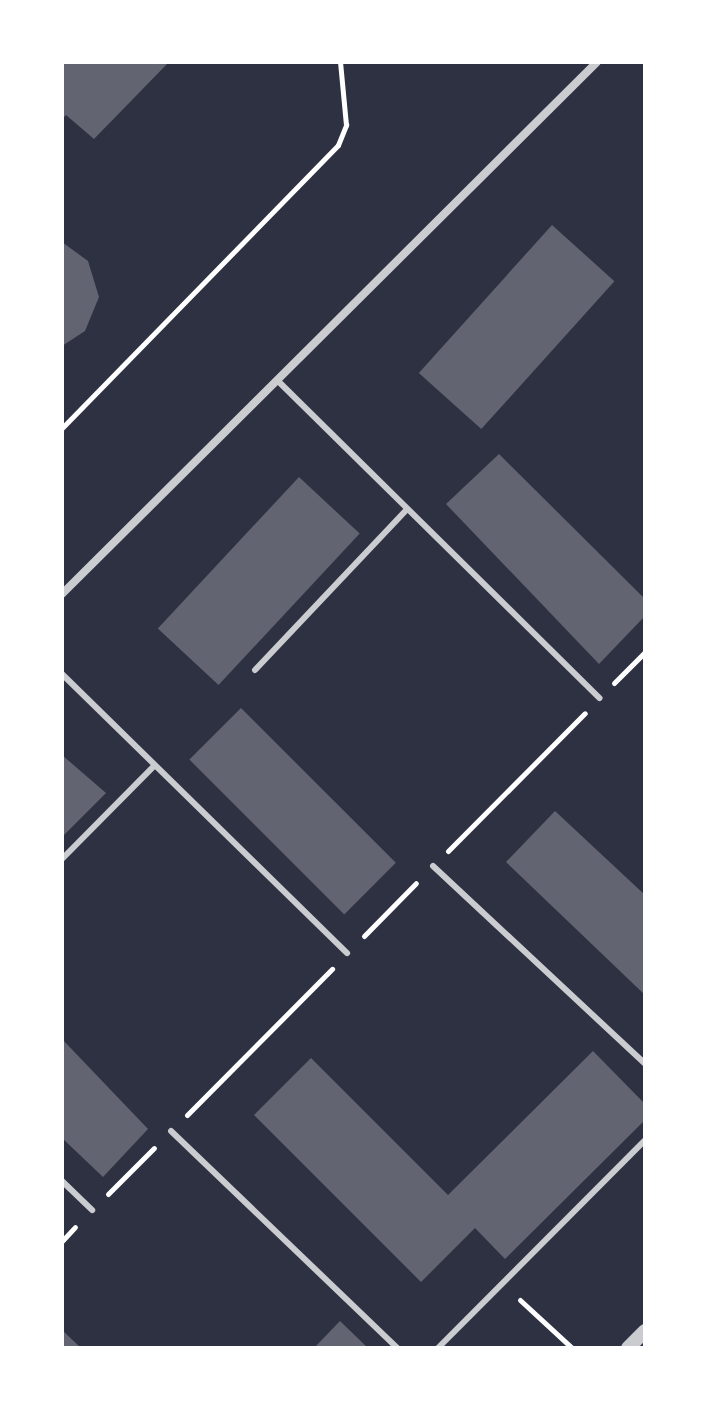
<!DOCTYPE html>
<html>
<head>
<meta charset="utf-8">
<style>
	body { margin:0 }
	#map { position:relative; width:707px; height:1410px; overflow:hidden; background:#2d3142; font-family:"Open Sans",sans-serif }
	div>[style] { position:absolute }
	.building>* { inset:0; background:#626471; transform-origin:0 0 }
	.path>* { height:5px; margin:-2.5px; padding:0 2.5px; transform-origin:2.5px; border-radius:2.5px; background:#fff }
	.service>* { height:6px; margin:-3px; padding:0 3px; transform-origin:3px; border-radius:3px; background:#caccd0 }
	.minor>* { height:8px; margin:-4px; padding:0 4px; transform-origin:4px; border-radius:4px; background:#caccd0 }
	.tertiary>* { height:14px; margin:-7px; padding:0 7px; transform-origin:7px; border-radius:7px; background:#caccd0 }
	span { translate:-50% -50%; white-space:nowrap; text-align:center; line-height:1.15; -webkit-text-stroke:7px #fff; paint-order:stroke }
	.frame { position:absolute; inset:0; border:64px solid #fff; pointer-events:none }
</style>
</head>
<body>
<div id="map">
	<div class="building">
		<div style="clip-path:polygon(62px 62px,169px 62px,94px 139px,66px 115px,62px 119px)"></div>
		<div style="left:552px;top:225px;width:84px;height:199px;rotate:42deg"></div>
		<div style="clip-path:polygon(62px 242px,88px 261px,99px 297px,85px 331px,62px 346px)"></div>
		<div style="clip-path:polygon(499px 454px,645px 599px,645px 616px,599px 664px,446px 504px)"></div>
		<div style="left:299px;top:477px;width:83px;height:207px;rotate:43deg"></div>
		<div style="left:241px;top:708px;width:219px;height:73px;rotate:45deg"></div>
		<div style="clip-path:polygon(62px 755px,106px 793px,62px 837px)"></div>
		<div style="clip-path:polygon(555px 811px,645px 895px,645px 995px,506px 862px)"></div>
		<div style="clip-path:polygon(62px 1039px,148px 1129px,103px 1177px,62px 1138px)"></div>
		<div style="clip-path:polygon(593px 1051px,645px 1104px,645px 1120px,505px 1259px,475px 1228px,421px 1282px,254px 1115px,311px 1058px,448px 1195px)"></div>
		<div style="clip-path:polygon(340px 1321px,368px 1348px,314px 1348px)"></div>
		<div style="clip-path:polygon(62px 1330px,81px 1348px,62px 1348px)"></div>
	</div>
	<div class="path">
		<div style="left:62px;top:428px;width:395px;rotate:-45.7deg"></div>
		<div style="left:338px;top:145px;width:22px;rotate:-68deg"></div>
		<div style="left:346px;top:125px;width:63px;rotate:-95.4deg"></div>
		<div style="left:614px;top:683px;width:44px;rotate:-45deg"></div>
		<div style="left:448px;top:851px;width:194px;rotate:-45.2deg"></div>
		<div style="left:364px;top:936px;width:74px;rotate:-45.5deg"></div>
		<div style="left:187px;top:1115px;width:206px;rotate:-45.2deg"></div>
		<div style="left:108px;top:1194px;width:65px;rotate:-45deg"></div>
		<div style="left:62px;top:1241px;width:19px;rotate:-47deg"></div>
		<div style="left:520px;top:1300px;width:71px;rotate:42.7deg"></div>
	</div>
	<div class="service">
		<div style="left:277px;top:380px;width:453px;rotate:44.6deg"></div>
		<div style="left:255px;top:670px;width:221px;rotate:-46.6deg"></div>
		<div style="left:62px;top:674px;width:399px;rotate:44.4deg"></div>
		<div style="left:62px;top:859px;width:131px;rotate:-45.3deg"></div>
		<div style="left:433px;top:866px;width:290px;rotate:43deg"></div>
		<div style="left:171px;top:1131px;width:313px;rotate:43.8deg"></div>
		<div style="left:62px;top:1181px;width:42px;rotate:44deg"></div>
		<div style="left:438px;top:1348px;width:293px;rotate:-45.1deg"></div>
	</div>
	<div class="minor">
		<div style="left:62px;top:594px;width:754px;rotate:-44.84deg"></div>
	</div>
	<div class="tertiary">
		<div style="left:628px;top:1348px;width:24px;rotate:-45deg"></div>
	</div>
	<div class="frame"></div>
</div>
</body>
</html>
